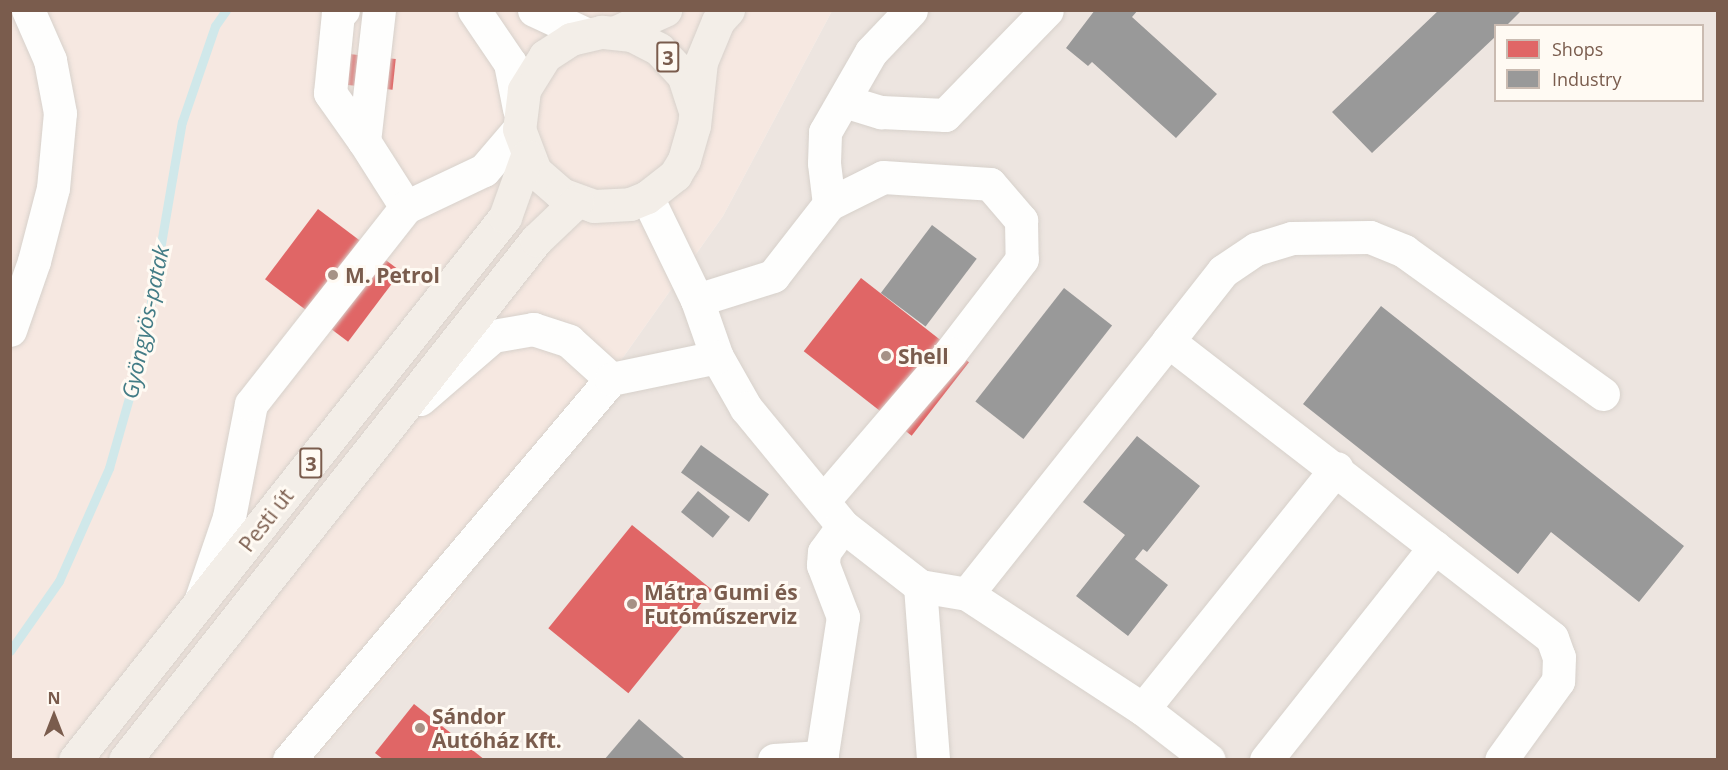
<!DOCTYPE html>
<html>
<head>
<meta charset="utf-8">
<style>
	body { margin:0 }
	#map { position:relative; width:1728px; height:770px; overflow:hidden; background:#f9f5f0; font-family:"Open Sans",sans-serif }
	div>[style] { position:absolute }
	.commercial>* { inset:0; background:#f6e8e1 }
	.industrial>* { inset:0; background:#ede5e0 }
	.shops>* { inset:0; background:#e06666; transform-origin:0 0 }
	.industry>* { inset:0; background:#999; transform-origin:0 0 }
	.stream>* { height:9px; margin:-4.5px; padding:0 4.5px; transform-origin:4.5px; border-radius:4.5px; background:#d0e8ea }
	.roads { filter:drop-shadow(0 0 2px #d7d1cb) drop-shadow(0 0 2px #d7d1cb) }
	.minor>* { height:33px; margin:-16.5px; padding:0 16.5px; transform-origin:16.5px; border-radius:16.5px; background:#fefefd }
	.major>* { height:33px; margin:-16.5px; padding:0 16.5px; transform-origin:16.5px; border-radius:16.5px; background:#f3eee8 }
	.dots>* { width:16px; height:16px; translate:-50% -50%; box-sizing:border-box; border:3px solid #fffaf3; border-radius:50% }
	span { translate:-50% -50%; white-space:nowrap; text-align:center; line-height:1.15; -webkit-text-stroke:6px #fffaf3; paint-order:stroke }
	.shield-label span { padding:2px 4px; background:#fffaf3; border:2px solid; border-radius:4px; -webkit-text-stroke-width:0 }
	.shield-label { font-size:20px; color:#7a5c4d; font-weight:700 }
	.poi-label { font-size:21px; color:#7a5c4d; font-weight:700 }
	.left { translate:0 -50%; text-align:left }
	.street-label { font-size:21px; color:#7a5c4d }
	.water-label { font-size:22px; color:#437c86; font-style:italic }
	.frame { position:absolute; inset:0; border:12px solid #7a5c4d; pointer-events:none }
	.legend { position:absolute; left:1494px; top:24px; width:210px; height:78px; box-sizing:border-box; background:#fffaf3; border:2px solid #cabbb1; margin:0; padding:8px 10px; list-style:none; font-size:18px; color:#7a5c4d }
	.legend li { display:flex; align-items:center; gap:12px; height:30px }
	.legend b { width:30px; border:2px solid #cabbb1 }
	.north { position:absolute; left:24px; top:686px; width:60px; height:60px; -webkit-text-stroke:4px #fffaf3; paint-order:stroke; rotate:0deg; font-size:16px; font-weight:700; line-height:24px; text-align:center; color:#7a5c4d }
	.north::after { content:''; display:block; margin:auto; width:21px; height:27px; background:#7a5c4d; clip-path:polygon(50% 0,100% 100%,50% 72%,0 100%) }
</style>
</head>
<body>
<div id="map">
	<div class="commercial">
		<div style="clip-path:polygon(10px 11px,832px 11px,723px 216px,451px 601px,315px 760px,11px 759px)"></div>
	</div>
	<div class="industrial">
		<div style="clip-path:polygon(evenodd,832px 11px,1717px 11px,1717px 759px,315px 760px,451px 601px,723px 216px,832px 11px,1496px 26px,1702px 26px,1702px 100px,1496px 100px,1496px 26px)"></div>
	</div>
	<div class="shops">
		<div style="left:349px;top:54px;width:47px;height:31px;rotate:6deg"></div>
		<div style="left:318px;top:209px;width:104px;height:88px;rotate:37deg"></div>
		<div style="left:861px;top:278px;width:137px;height:93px;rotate:38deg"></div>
		<div style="left:632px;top:525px;width:103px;height:133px;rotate:39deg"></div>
		<div style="clip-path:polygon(414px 704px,485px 760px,384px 760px,375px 753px)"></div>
	</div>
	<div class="industry">
		<div style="clip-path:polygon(1095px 10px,1138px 10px,1132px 17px,1217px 94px,1176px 138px,1092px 62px,1088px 66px,1066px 48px)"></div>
		<div style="clip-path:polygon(1439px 10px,1522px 10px,1506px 26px,1496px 26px,1496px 36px,1372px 153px,1332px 112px)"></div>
		<div style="left:932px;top:225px;width:56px;height:85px;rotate:37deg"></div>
		<div style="left:1064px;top:288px;width:61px;height:144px;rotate:38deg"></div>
		<div style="clip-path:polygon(1381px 306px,1684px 546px,1639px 602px,1551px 532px,1518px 574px,1303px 404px)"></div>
		<div style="clip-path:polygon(1137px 436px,1200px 486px,1147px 552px,1143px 549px,1135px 559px,1168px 585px,1128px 636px,1076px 596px,1125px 535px,1083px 502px)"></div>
		<div style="left:701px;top:445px;width:84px;height:34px;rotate:36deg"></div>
		<div style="left:698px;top:491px;width:41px;height:27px;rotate:39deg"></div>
		<div style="clip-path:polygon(639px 719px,684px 758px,683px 760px,604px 760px)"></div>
	</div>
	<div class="stream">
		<div style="left:10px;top:651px;width:85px;rotate:-55deg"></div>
		<div style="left:59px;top:581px;width:124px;rotate:-66.1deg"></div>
		<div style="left:109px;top:468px;width:124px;rotate:-74.1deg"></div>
		<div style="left:143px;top:349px;width:230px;rotate:-80.3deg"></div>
		<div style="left:182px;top:122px;width:102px;rotate:-71deg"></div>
		<div style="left:215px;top:26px;width:19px;rotate:-55deg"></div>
	</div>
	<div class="roads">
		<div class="minor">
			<div style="left:343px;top:10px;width:6px;rotate:149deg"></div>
			<div style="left:338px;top:13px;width:80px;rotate:95.7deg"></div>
			<div style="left:330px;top:93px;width:59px;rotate:54.7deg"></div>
			<div style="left:379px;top:10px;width:132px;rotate:96.5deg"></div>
			<div style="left:364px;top:141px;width:78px;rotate:57.5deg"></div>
			<div style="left:474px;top:10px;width:64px;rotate:55.8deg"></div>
			<div style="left:510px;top:63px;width:47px;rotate:78.9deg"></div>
			<div style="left:534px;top:10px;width:57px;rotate:24.8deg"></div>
			<div style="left:844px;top:101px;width:39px;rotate:17deg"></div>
			<div style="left:881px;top:112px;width:64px;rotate:2.7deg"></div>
			<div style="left:945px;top:115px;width:146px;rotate:-45.8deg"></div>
			<div style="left:647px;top:197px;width:114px;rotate:64.1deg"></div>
			<div style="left:697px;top:300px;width:60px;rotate:70.7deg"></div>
			<div style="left:717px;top:357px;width:59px;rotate:60.4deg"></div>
			<div style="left:746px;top:408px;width:153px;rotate:50.6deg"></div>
			<div style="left:843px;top:526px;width:98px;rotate:37.9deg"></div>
			<div style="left:920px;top:586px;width:48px;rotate:9.7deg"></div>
			<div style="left:967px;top:594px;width:210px;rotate:33.2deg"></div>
			<div style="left:1143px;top:709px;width:83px;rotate:37.7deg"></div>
			<div style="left:829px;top:204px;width:41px;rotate:-97deg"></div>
			<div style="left:824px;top:163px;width:31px;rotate:-88deg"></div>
			<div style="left:825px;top:132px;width:92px;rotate:-60.1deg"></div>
			<div style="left:871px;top:52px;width:58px;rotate:-46.4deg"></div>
			<div style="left:697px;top:300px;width:80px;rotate:-17.5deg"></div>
			<div style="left:773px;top:276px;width:91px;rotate:-52.1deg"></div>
			<div style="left:829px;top:204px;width:60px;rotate:-26.6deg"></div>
			<div style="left:883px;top:177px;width:107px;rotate:3.7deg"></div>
			<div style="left:990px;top:184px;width:48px;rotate:49.3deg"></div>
			<div style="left:1021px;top:220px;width:39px;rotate:89deg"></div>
			<div style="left:1022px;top:259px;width:118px;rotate:127.5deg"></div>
			<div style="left:950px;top:353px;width:195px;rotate:130.6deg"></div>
			<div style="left:10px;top:330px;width:73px;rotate:-70.8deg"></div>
			<div style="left:34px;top:261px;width:75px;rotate:-75.4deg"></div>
			<div style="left:53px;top:188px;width:75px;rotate:-84.7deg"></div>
			<div style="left:60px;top:113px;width:54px;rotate:-100.7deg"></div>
			<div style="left:50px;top:60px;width:55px;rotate:-113.7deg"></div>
			<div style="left:1168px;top:341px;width:89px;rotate:-51.8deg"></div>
			<div style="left:1223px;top:271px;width:40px;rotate:-34deg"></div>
			<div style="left:1256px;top:249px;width:38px;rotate:-17deg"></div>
			<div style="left:1292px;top:238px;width:78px;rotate:-0.7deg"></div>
			<div style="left:1370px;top:237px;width:37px;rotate:22deg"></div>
			<div style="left:1404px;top:251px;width:245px;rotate:35.7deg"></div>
			<div style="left:420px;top:399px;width:96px;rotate:-40.8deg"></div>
			<div style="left:493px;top:336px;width:41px;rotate:-9.9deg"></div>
			<div style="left:533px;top:329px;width:38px;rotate:18deg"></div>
			<div style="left:569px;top:341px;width:57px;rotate:42.1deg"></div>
			<div style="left:920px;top:586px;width:174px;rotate:85.7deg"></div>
			<div style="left:967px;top:594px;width:323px;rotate:-51.5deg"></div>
			<div style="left:1168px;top:341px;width:485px;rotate:37.7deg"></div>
			<div style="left:1552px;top:638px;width:20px;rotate:70deg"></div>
			<div style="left:1559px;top:657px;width:24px;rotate:92deg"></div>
			<div style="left:1558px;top:681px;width:97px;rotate:125.8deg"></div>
			<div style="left:201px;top:599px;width:87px;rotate:-71.1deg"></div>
			<div style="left:229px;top:517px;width:115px;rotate:-79deg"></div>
			<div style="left:251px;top:404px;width:251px;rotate:-51.8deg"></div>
			<div style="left:406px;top:207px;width:86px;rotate:-25.4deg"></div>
			<div style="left:484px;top:170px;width:54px;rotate:-49.5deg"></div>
			<div style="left:1143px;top:709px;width:309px;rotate:-51.2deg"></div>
			<div style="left:289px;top:760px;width:499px;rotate:-49.8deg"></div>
			<div style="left:611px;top:379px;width:108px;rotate:-11.7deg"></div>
			<div style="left:774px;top:760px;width:48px;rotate:-3.6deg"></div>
			<div style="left:821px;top:760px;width:145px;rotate:-81.3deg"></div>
			<div style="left:843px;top:617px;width:56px;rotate:-111deg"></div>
			<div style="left:823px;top:565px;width:13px;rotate:-86deg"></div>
			<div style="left:824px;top:552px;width:32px;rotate:-54deg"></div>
			<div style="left:1266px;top:760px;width:272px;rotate:-51.6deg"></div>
		</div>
		<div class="major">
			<div style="left:616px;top:32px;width:54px;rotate:-24.2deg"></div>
			<div style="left:694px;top:108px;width:35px;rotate:-108deg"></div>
			<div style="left:683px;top:75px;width:35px;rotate:-133deg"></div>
			<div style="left:659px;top:49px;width:30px;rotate:-153deg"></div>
			<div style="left:632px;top:35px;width:31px;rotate:-174deg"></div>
			<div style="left:601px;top:32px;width:31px;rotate:167deg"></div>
			<div style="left:571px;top:39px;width:31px;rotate:147deg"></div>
			<div style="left:545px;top:56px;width:40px;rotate:122deg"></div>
			<div style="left:524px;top:90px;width:39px;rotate:97deg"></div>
			<div style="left:519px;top:129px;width:45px;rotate:69.1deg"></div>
			<div style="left:535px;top:171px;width:35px;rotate:41deg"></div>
			<div style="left:561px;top:194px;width:35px;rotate:20deg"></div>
			<div style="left:594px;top:206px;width:36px;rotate:-3deg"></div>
			<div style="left:630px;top:204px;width:18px;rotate:-22deg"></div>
			<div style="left:647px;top:197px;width:36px;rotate:-38deg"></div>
			<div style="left:675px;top:175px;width:17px;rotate:-59deg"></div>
			<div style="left:684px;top:160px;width:35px;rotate:-74deg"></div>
			<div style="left:694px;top:126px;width:64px;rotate:-83.8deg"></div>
			<div style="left:701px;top:62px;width:44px;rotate:-67.5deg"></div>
			<div style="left:718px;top:21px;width:15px;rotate:-48deg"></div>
			<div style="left:75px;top:760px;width:693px;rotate:-51.62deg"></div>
			<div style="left:505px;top:217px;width:65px;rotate:-70.2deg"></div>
			<div style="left:125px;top:760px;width:663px;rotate:-51.68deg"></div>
			<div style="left:536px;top:240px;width:57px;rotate:-43.6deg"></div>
		</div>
	</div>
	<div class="dots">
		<div style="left:333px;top:275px;background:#a69286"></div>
		<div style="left:886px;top:356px;background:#a69286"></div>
		<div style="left:632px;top:604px;background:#a69286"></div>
		<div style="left:420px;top:728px;background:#a69286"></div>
	</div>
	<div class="shield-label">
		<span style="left:668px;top:57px">3</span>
		<span style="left:311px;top:463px">3</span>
	</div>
	<div class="poi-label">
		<span class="left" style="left:345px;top:275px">M. Petrol</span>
		<span class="left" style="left:898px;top:356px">Shell</span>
		<span class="left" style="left:644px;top:604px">Mátra Gumi és<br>Futóműszerviz</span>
		<span class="left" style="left:432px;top:728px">Sándor<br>Autóház Kft.</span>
	</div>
	<div class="street-label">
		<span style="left:266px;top:520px;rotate:-52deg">Pesti út</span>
	</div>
	<div class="water-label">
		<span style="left:145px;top:322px;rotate:-78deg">Gyöngyös-patak</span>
	</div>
	<div class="frame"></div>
	<ul class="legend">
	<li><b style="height:16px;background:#e06666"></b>Shops</li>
	<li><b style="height:16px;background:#999"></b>Industry</li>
	</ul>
	<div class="north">N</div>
</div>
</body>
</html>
